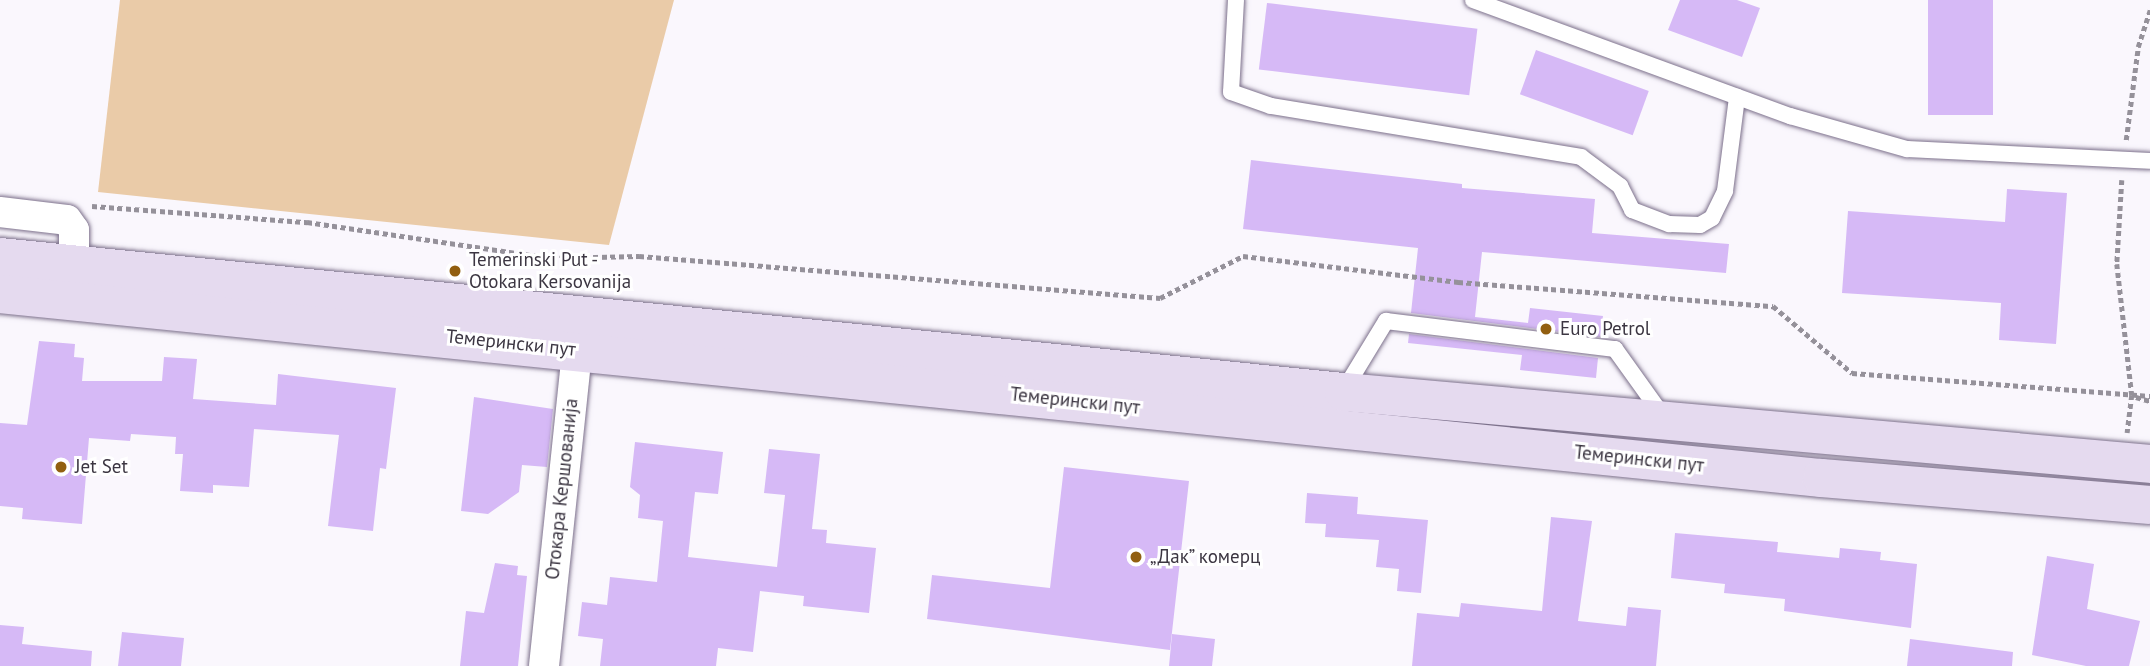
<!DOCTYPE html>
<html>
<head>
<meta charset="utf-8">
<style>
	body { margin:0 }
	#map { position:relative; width:2150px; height:666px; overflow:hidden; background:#faf7fd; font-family:"PT Sans",sans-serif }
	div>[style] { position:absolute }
	.green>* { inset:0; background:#eacba8 }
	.building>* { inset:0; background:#d6b9f6; transform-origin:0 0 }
	.path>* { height:4.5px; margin-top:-2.25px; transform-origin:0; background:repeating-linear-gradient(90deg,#95919a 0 5px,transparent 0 8.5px) }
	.roads { filter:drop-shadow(0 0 2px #7c708b) drop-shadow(0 0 2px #7c708b) }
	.lane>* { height:16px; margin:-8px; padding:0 8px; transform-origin:8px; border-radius:8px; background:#fff }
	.street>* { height:30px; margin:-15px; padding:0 15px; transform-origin:15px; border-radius:15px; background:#fff }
	.secondary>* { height:38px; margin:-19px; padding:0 19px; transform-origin:19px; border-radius:19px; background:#e5daef }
	.dots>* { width:19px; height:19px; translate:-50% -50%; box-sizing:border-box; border:4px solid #fff; border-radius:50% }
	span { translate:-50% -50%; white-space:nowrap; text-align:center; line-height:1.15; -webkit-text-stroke:6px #fff; paint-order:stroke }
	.poi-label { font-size:19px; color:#3c3642 }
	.left { translate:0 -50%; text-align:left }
	.street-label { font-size:19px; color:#3c3642 }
</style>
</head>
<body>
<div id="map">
	<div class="green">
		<div style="clip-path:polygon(120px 0,674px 0,609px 245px,98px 192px)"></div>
	</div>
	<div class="building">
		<div style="clip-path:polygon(1680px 0,1737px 0,1760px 8px,1742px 57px,1668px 30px)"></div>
		<div style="left:1928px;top:0;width:65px;height:115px"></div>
		<div style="left:1267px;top:3px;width:212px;height:67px;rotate:7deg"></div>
		<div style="left:1536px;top:50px;width:120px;height:47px;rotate:20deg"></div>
		<div style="clip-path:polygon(1251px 160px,1462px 184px,1462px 188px,1595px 199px,1592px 233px,1729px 244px,1726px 273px,1482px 252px,1475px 317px,1528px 323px,1530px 308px,1603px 316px,1600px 337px,1411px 313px,1418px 248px,1243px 229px)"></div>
		<div style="clip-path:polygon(2007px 189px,2067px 193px,2056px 344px,1999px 340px,2001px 303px,1842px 293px,1848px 211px,2005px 222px)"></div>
		<div style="clip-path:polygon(1409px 334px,1598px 358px,1596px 378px,1520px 370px,1522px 355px,1408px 343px)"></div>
		<div style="clip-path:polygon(39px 341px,75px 344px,74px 357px,84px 358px,82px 381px,162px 381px,164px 357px,197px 359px,193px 399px,276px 405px,278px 374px,396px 388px,386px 469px,380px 468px,373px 531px,328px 526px,339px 435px,254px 429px,249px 487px,213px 485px,213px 493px,180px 491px,183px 454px,175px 454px,176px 437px,131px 434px,130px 441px,89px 438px,82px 524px,22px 519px,23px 508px,0 506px,0 423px,27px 425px)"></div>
		<div style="clip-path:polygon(474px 397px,553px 409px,547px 467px,522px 465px,519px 492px,488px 514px,461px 511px)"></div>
		<div style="clip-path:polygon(635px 442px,723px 452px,718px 494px,695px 492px,688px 557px,777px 567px,785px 495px,764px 493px,769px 449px,820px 454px,812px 529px,827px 530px,826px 543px,876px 548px,869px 613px,803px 606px,804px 596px,760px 591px,753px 652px,718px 648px,716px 666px,600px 666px,603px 639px,578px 636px,582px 602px,607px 605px,610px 577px,657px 582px,663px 521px,638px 518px,640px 495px,630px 487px)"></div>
		<div style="clip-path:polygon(1064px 467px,1189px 481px,1170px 650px,927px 619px,932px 575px,1050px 588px)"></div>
		<div style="clip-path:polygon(1307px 493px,1358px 497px,1357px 514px,1428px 520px,1421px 593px,1397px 591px,1399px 569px,1376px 567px,1379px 540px,1325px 537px,1326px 524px,1305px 523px)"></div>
		<div style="clip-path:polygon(1551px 517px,1592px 521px,1578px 621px,1626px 626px,1628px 607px,1661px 610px,1656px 666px,1412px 666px,1417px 613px,1459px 617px,1461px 603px,1542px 611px)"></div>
		<div style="clip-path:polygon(1675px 533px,1778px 542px,1777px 552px,1839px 558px,1840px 548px,1881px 552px,1880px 560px,1917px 564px,1911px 628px,1784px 611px,1785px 599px,1724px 593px,1725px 584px,1671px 578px)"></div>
		<div style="clip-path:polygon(2047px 556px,2094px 564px,2087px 609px,2140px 621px,2129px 666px,2086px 666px,2032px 655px)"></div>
		<div style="clip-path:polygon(495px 563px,518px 566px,517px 575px,527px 576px,518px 666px,460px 666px,466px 611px,484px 613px)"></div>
		<div style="clip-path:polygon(0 625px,24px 627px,22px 644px,92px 651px,91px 666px,0 666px)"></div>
		<div style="clip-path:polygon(122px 632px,184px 638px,181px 666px,118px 666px)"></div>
		<div style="clip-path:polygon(1172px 634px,1215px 639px,1212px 666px,1169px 666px)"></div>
		<div style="clip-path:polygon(1910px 639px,2013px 652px,2012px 666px,1907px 666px)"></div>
	</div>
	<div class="path">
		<div style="left:2126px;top:140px;width:94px;rotate:-82.6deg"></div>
		<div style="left:2138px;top:47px;width:39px;rotate:-72deg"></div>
		<div style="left:2122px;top:180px;width:84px;rotate:93.4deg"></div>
		<div style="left:2117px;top:264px;width:132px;rotate:83.5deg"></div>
		<div style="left:2132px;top:395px;width:38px;rotate:97deg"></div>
		<div style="left:92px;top:206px;width:216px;rotate:4.3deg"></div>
		<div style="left:307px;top:222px;width:247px;rotate:8.4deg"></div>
		<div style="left:551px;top:258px;width:88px;rotate:-1.3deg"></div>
		<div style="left:639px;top:256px;width:523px;rotate:4.61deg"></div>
		<div style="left:1160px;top:298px;width:93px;rotate:-26.8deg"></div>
		<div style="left:1243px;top:256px;width:217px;rotate:6.9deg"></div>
		<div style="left:1458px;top:282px;width:316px;rotate:4.4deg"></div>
		<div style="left:1773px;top:306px;width:104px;rotate:40.3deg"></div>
		<div style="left:1852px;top:373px;width:299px;rotate:4.4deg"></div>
		<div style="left:2136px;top:397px;width:15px;rotate:16deg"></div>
	</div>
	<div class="roads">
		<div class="lane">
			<div style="left:1236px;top:0;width:92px;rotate:93.1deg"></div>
			<div style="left:1231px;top:92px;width:42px;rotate:19.3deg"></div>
			<div style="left:1271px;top:106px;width:314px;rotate:9.3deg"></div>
			<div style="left:1581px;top:157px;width:49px;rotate:36.6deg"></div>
			<div style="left:1620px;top:186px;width:27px;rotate:63deg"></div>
			<div style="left:1632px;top:210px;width:40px;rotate:21deg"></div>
			<div style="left:1669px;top:224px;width:31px;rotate:2deg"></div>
			<div style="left:1700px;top:225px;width:14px;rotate:-30deg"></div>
			<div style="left:1712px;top:218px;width:30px;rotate:-64deg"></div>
			<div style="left:1725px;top:191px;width:95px;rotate:-82.7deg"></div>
			<div style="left:1473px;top:0;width:338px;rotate:20.1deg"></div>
			<div style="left:1790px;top:116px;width:122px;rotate:15.8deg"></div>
			<div style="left:1907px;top:149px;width:243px;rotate:2.8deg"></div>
			<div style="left:1344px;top:390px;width:81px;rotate:-58.7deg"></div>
			<div style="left:1386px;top:321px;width:231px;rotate:7deg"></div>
			<div style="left:1615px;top:349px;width:82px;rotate:54.4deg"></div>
		</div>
		<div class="street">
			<div style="left:0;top:212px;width:67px;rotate:6.8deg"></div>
			<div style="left:67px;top:220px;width:12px;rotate:55deg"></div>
			<div style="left:74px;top:230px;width:35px;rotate:90deg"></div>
			<div style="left:544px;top:666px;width:336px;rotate:-84deg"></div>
		</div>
		<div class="secondary">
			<div style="left:0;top:257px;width:1351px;rotate:5.74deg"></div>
			<div style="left:1344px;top:392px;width:809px;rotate:5.1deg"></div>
			<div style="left:0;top:294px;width:1831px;rotate:5.77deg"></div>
			<div style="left:1822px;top:478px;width:329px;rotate:4.7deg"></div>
		</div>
	</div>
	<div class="dots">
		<div style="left:455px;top:271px;background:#925f10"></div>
		<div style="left:1546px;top:329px;background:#925f10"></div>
		<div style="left:61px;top:467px;background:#925f10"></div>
		<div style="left:1136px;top:557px;background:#925f10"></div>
	</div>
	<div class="poi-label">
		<span class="left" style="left:469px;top:271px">Temerinski Put -<br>Otokara Kersovanija</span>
		<span class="left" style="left:1560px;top:329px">Euro Petrol</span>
		<span class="left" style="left:75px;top:467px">Jet Set</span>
		<span class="left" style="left:1150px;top:557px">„Дак” комерц</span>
	</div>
	<div class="street-label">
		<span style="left:511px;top:343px;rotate:6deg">Темерински пут</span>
		<span style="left:1075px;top:401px;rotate:6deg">Темерински пут</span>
		<span style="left:1639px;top:459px;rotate:6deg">Темерински пут</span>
		<span style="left:562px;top:489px;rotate:-84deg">Отокара Кершованија</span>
	</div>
</div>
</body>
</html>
